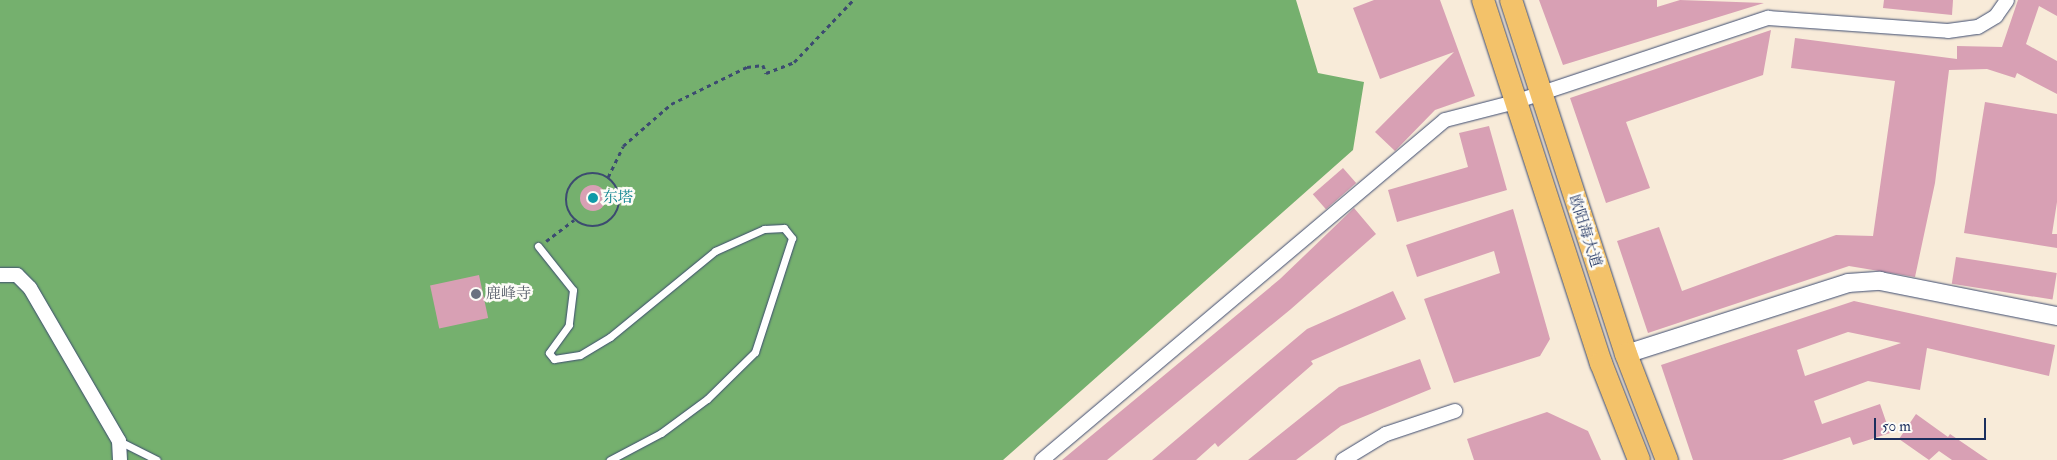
<!DOCTYPE html>
<html>
<head>
<meta charset="utf-8">
<style>
	body { margin:0 }
	#map { position:relative; width:2057px; height:460px; overflow:hidden; background:#f8ebd9; font-family:"IM FELL Double Pica","Noto Serif SC",serif }
	div>[style] { position:absolute }
	.forest>* { inset:0; background:#75b06e }
	.building>* { inset:0; background:#d8a0b4; transform-origin:0 0 }
	.round { border-radius:50% }
	.path>* { height:2.5px; margin-top:-1.25px; transform-origin:0; background:repeating-linear-gradient(90deg,#3c4b70 0 4px,transparent 0 8px) }
	.path>.ring { margin:-1.25px; padding:0; box-sizing:content-box; background:none; border:2.5px solid #3c4b70; border-radius:50% }
	.roads { filter:drop-shadow(0 0 1px #3c4b70) drop-shadow(0 0 1px #3c4b70) }
	.service>* { height:7px; margin:-3.5px; padding:0 3.5px; transform-origin:3.5px; border-radius:3.5px; background:#fff }
	.minor>* { height:14px; margin:-7px; padding:0 7px; transform-origin:7px; border-radius:7px; background:#fff }
	.tertiary>* { height:18px; margin:-9px; padding:0 9px; transform-origin:9px; border-radius:9px; background:#fff }
	.primary>* { height:22px; margin:-11px; padding:0 11px; transform-origin:11px; border-radius:11px; background:#f3c26a }
	.dots>* { width:14px; height:14px; translate:-50% -50%; box-sizing:border-box; border:2px solid #fdfcf7; border-radius:50% }
	span { translate:-50% -50%; white-space:nowrap; text-align:center; line-height:1.15; -webkit-text-stroke:5px #fdfcf7; paint-order:stroke }
	.culture-label { font-size:15px; color:#0d838f }
	.left { translate:0 -50%; text-align:left }
	.street-label { font-size:15px; color:#1b2f5e }
	.worship-label { font-size:15px; color:#5b616d }
	.scale { position:absolute; left:1874px; top:418px; width:112px; height:22px; box-sizing:border-box; border:2px solid #1b2f5e; border-top:0; padding-left:6px; font-size:15px; line-height:18px; white-space:nowrap; color:#1b2f5e; -webkit-text-stroke:4px #fdfcf7; paint-order:stroke }
</style>
</head>
<body>
<div id="map">
	<div class="forest">
		<div style="clip-path:polygon(0 0,1296px 0,1318px 73px,1364px 82px,1353px 150px,1003px 460px,0 460px)"></div>
	</div>
	<div class="building">
		<div style="clip-path:polygon(1374px 0,1440px 0,1475px 96px,1435px 110px,1395px 151px,1375px 132px,1454px 52px,1380px 79px,1353px 8px)"></div>
		<div style="clip-path:polygon(1539px 0,1657px 0,1657px 7px,1680px 0,1764px 3px,1563px 65px)"></div>
		<div style="clip-path:polygon(1884px 0,1953px 0,1952px 15px,1883px 8px)"></div>
		<div style="clip-path:polygon(2018px 0,2057px 0,2057px 16px,2039px 6px,2026px 44px,2057px 61px,2057px 94px,2017px 73px,2015px 78px,1987px 69px,1949px 70px,1935px 183px,1915px 277px,1849px 266px,1648px 333px,1617px 241px,1659px 227px,1682px 291px,1836px 235px,1873px 236px,1895px 81px,1791px 68px,1795px 38px,1957px 59px,1957px 46px,2002px 47px)"></div>
		<div style="clip-path:polygon(1771px 30px,1763px 75px,1626px 122px,1650px 188px,1606px 203px,1570px 98px)"></div>
		<div style="clip-path:polygon(1985px 102px,2057px 114px,2057px 202px,2052px 234px,2057px 234px,2057px 248px,1964px 233px)"></div>
		<div style="clip-path:polygon(1489px 126px,1507px 190px,1397px 222px,1388px 190px,1468px 167px,1459px 133px)"></div>
		<div style="left:1343px;top:168px;width:20px;height:40px;rotate:49deg"></div>
		<div class="round" style="left:580px;top:185px;width:26px;height:26px"></div>
		<div style="clip-path:polygon(1354px 208px,1376px 234px,1291px 309px,1107px 460px,1062px 460px,1280px 279px)"></div>
		<div style="clip-path:polygon(1513px 209px,1550px 339px,1540px 356px,1454px 383px,1424px 299px,1500px 273px,1494px 251px,1417px 277px,1406px 245px)"></div>
		<div style="left:1956px;top:257px;width:102px;height:27px;rotate:9deg"></div>
		<div style="left:479px;top:275px;width:44px;height:50px;rotate:78deg"></div>
		<div style="clip-path:polygon(1393px 291px,1406px 319px,1311px 361px,1313px 364px,1218px 447px,1215px 443px,1196px 460px,1152px 460px,1307px 329px)"></div>
		<div style="clip-path:polygon(evenodd,1854px 301px,2055px 345px,2049px 376px,1927px 348px,1920px 390px,1868px 381px,1814px 401px,1822px 424px,1880px 404px,1890px 433px,1853px 445px,1850px 437px,1782px 460px,1693px 460px,1661px 365px,1854px 301px,1848px 332px,1901px 343px,1805px 376px,1797px 350px,1848px 332px)"></div>
		<div style="clip-path:polygon(1420px 359px,1431px 389px,1341px 426px,1296px 460px,1248px 460px,1339px 387px)"></div>
		<div style="clip-path:polygon(1547px 412px,1588px 431px,1601px 460px,1474px 460px,1467px 439px)"></div>
		<div style="clip-path:polygon(1916px 414px,1948px 437px,1950px 434px,1988px 460px,1952px 460px,1939px 451px,1929px 460px,1899px 439px)"></div>
	</div>
	<div class="path">
		<div class="ring" style="left:566px;top:173px;width:51.5px;height:51.5px"></div>
		<div style="left:608px;top:177px;width:34px;rotate:-64deg"></div>
		<div style="left:623px;top:146px;width:64px;rotate:-41.2deg"></div>
		<div style="left:671px;top:104px;width:85px;rotate:-26deg"></div>
		<div style="left:747px;top:67px;width:16px;rotate:-7deg"></div>
		<div style="left:763px;top:65px;width:9px;rotate:69deg"></div>
		<div style="left:766px;top:73px;width:30px;rotate:-21deg"></div>
		<div style="left:794px;top:62px;width:86px;rotate:-46.4deg"></div>
		<div style="left:546px;top:241px;width:35px;rotate:-37deg"></div>
	</div>
	<div class="roads">
		<div class="service">
			<div style="left:538px;top:246px;width:56px;rotate:51.5deg"></div>
			<div style="left:573px;top:290px;width:35px;rotate:97deg"></div>
			<div style="left:569px;top:325px;width:34px;rotate:126deg"></div>
			<div style="left:549px;top:353px;width:8px;rotate:50deg"></div>
			<div style="left:554px;top:359px;width:26px;rotate:-9deg"></div>
			<div style="left:580px;top:355px;width:35px;rotate:-31deg"></div>
			<div style="left:610px;top:337px;width:136px;rotate:-39.3deg"></div>
			<div style="left:715px;top:251px;width:54px;rotate:-24.2deg"></div>
			<div style="left:764px;top:229px;width:20px;rotate:-3deg"></div>
			<div style="left:784px;top:228px;width:13px;rotate:51deg"></div>
			<div style="left:792px;top:238px;width:120px;rotate:108deg"></div>
			<div style="left:755px;top:352px;width:67px;rotate:135.6deg"></div>
			<div style="left:707px;top:399px;width:57px;rotate:143.5deg"></div>
			<div style="left:661px;top:433px;width:58px;rotate:152.1deg"></div>
			<div style="left:119px;top:441px;width:42px;rotate:26.6deg"></div>
		</div>
		<div class="minor">
			<div style="left:0;top:275px;width:17px"></div>
			<div style="left:17px;top:275px;width:18px;rotate:45deg"></div>
			<div style="left:30px;top:288px;width:177px;rotate:59.8deg"></div>
			<div style="left:119px;top:441px;width:19px;rotate:87deg"></div>
			<div style="left:1042px;top:460px;width:527px;rotate:-40.15deg"></div>
			<div style="left:1445px;top:120px;width:72px;rotate:-14.4deg"></div>
			<div style="left:1515px;top:102px;width:267px;rotate:-18.4deg"></div>
			<div style="left:1768px;top:18px;width:180px;rotate:4.1deg"></div>
			<div style="left:1948px;top:31px;width:30px;rotate:-8deg"></div>
			<div style="left:1978px;top:27px;width:21px;rotate:-31deg"></div>
			<div style="left:1996px;top:16px;width:19px;rotate:-55deg"></div>
			<div style="left:1343px;top:460px;width:50px;rotate:-31.2deg"></div>
			<div style="left:1386px;top:434px;width:73px;rotate:-18.4deg"></div>
		</div>
		<div class="tertiary">
			<div style="left:1626px;top:354px;width:233px;rotate:-17.7deg"></div>
			<div style="left:1848px;top:283px;width:32px;rotate:-4deg"></div>
			<div style="left:1880px;top:281px;width:180px;rotate:11.2deg"></div>
		</div>
		<div class="primary">
			<div style="left:1483px;top:0;width:382px;rotate:72deg"></div>
			<div style="left:1601px;top:363px;width:104px;rotate:68.6deg"></div>
			<div style="left:1511px;top:0;width:372px;rotate:72deg"></div>
			<div style="left:1626px;top:354px;width:114px;rotate:68.9deg"></div>
		</div>
	</div>
	<div class="dots">
		<div style="left:593px;top:198px;background:#0f9aa8"></div>
		<div style="left:476px;top:294px;background:#6b7280"></div>
	</div>
	<div class="culture-label">
		<span class="left" style="left:603px;top:198px">东塔</span>
	</div>
	<div class="street-label">
		<span style="left:1585px;top:231px;rotate:72deg">欧阳海大道</span>
	</div>
	<div class="worship-label">
		<span class="left" style="left:486px;top:294px">鹿峰寺</span>
	</div>
	<div class="scale">50 m</div>
</div>
</body>
</html>
